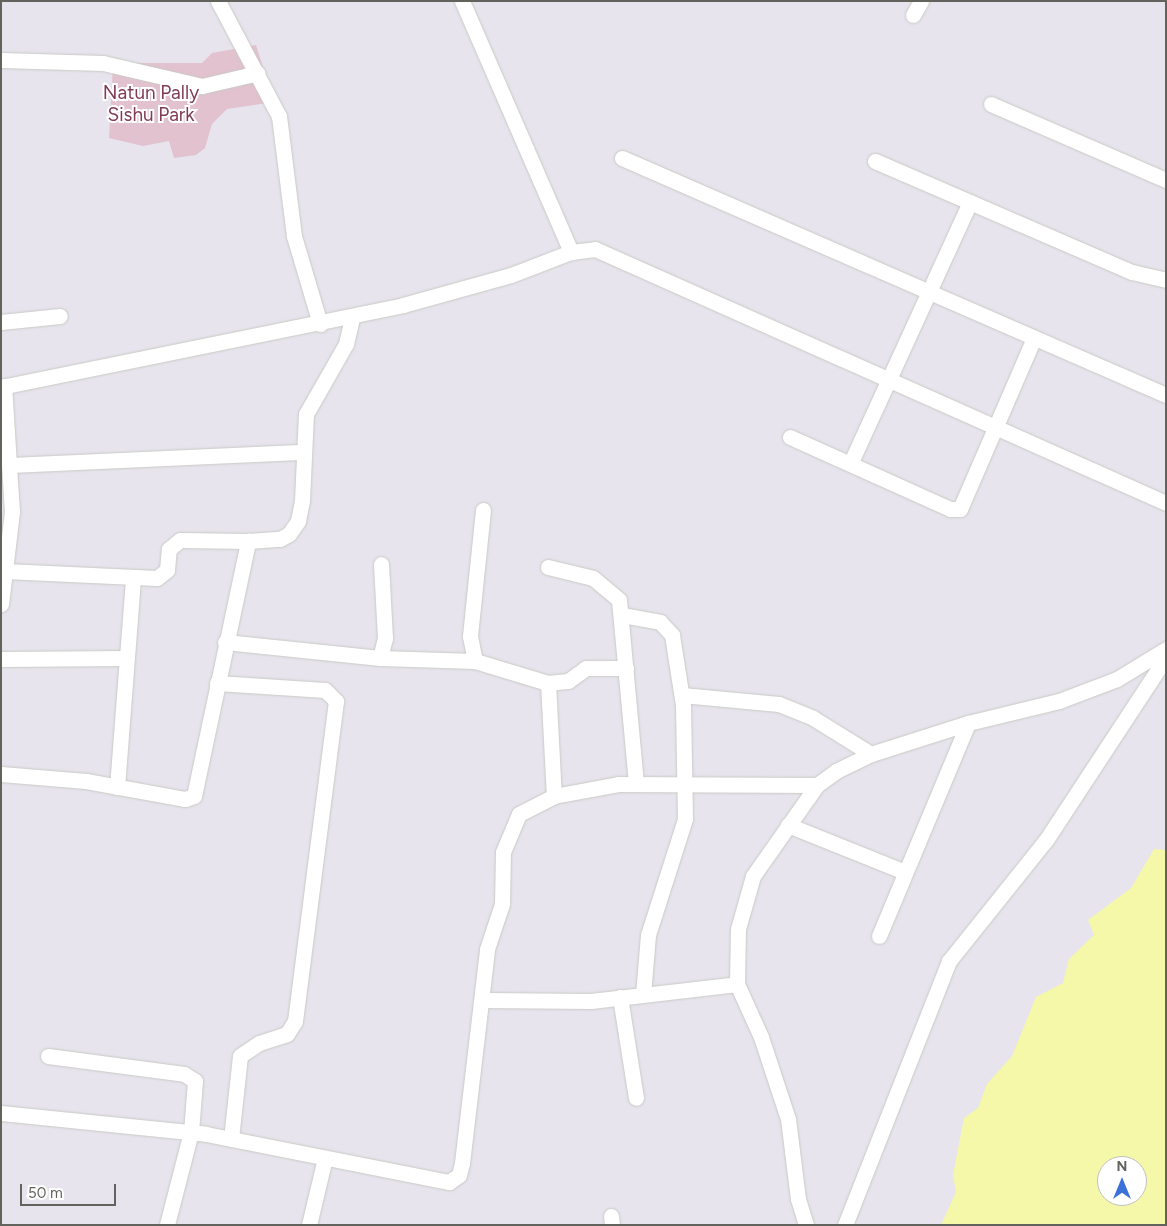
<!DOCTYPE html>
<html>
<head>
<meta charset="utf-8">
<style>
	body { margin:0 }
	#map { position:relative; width:1167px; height:1226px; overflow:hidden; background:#e7e4ed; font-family:Figtree,sans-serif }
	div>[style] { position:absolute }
	.green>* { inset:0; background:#e2c2cf }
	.water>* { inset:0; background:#f5f7a9 }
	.roads { filter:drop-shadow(0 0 1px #c9cac5) drop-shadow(0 0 1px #c9cac5) }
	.minor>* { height:15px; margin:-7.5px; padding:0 7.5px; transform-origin:7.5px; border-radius:7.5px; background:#fff }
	span { translate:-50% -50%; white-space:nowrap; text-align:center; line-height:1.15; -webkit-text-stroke:4px #fff; paint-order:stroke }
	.park-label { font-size:19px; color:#813c55 }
	.frame { position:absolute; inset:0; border:2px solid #62635c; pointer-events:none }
	.north { position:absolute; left:1097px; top:1156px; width:50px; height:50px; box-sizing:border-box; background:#fff; border:1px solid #c0c1be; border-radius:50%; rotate:0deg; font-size:14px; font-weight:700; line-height:20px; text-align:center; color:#62635c }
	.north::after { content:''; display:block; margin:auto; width:18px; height:22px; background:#3d71da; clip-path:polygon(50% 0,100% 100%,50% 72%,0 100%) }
	.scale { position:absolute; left:20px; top:1184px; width:96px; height:22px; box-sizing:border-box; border:2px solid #62635c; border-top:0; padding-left:6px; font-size:15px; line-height:18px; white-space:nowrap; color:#62635c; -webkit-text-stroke:4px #fff; paint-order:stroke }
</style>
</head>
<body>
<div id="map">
	<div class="green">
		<div style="clip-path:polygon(256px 45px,274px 102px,227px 109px,212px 124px,205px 148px,196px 155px,174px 158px,169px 141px,143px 146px,109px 138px,113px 63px,202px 63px,212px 53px)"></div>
	</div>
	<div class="water">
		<div style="clip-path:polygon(evenodd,1154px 849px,1166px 850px,1166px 1225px,941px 1225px,956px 1192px,953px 1175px,964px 1118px,978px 1108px,987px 1084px,1012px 1056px,1036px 997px,1063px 983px,1069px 959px,1094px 935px,1088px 920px,1131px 888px,1154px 849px,1107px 1166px,1137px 1166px,1137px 1196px,1107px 1196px,1107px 1166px)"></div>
	</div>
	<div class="roads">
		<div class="minor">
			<div style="left:218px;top:1px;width:130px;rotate:62.1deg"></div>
			<div style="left:279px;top:116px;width:121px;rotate:82.9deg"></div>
			<div style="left:294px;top:236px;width:92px;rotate:73.5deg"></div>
			<div style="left:462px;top:1px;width:274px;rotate:66.5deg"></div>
			<div style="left:913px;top:15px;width:16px;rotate:-60deg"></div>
			<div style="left:1px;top:60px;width:102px;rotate:1.7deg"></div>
			<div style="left:103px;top:63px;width:102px;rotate:13.1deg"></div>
			<div style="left:202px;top:86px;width:57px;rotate:-13.1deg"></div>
			<div style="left:991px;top:104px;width:191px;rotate:23.5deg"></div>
			<div style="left:622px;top:158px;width:593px;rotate:23.54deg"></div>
			<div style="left:875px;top:161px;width:280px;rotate:23.4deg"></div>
			<div style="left:1132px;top:272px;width:35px;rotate:13deg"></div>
			<div style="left:1px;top:322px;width:59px;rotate:-5.8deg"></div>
			<div style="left:1px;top:387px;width:410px;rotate:-11.5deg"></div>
			<div style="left:403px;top:305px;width:112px;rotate:-15.5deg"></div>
			<div style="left:511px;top:275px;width:64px;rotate:-21deg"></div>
			<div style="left:571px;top:252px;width:24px;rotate:-7deg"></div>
			<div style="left:595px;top:249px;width:625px;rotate:23.98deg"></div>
			<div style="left:790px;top:437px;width:175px;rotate:24.2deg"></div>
			<div style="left:950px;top:509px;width:10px"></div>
			<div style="left:960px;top:509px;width:186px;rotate:-66.6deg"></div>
			<div style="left:851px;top:462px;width:286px;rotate:-65.4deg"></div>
			<div style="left:12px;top:465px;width:291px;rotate:-2.6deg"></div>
			<div style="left:483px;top:510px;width:127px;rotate:95.9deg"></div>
			<div style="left:470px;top:636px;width:25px;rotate:79deg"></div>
			<div style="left:475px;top:661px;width:76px;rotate:16.8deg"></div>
			<div style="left:548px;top:683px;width:20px;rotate:-6deg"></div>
			<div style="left:568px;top:681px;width:22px;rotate:-36deg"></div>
			<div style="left:586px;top:668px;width:40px"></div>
			<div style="left:548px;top:567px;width:46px;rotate:13.7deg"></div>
			<div style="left:593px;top:578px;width:34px;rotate:40deg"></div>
			<div style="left:619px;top:600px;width:184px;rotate:84.7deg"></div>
			<div style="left:5px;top:571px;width:152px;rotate:2.6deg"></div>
			<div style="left:157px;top:578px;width:13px;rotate:-39deg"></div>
			<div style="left:167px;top:570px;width:21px;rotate:-85deg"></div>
			<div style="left:169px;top:549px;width:14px;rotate:-39deg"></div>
			<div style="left:180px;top:540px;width:68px;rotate:0.8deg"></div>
			<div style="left:248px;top:541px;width:32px;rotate:-4deg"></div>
			<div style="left:280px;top:539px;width:10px;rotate:-29deg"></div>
			<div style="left:289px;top:534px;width:16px;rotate:-55deg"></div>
			<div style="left:298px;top:521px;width:20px;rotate:-79deg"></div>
			<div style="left:302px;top:501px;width:87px;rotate:-87.4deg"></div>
			<div style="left:306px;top:414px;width:81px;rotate:-60.3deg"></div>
			<div style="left:346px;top:344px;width:28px;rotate:-77deg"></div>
			<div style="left:1px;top:604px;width:93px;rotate:-83.2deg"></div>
			<div style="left:12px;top:512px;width:126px;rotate:-93.6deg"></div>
			<div style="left:622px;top:615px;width:39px;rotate:10deg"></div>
			<div style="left:660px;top:622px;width:18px;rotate:47deg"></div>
			<div style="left:672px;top:635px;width:71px;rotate:81.1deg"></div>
			<div style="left:683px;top:705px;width:114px;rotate:89deg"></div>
			<div style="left:685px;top:819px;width:122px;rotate:107.7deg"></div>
			<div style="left:648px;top:935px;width:59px;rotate:94.8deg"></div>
			<div style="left:225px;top:642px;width:156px;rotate:5.9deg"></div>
			<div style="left:380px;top:658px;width:95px;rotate:1.8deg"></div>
			<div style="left:380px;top:658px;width:21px;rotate:-76deg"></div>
			<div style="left:385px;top:638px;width:74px;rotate:-93.1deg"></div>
			<div style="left:1px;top:659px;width:125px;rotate:-0.5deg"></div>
			<div style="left:217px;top:683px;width:108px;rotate:3.7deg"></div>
			<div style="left:325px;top:690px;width:16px;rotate:45deg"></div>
			<div style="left:336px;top:701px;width:323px;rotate:97.3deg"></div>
			<div style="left:295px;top:1021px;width:15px;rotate:122deg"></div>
			<div style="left:287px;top:1034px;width:29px;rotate:162deg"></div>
			<div style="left:259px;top:1043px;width:23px;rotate:146deg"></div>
			<div style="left:240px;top:1056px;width:83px;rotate:96.2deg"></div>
			<div style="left:548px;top:683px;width:113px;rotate:87deg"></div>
			<div style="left:682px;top:695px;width:97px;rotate:5.3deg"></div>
			<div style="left:779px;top:704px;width:37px;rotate:22deg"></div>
			<div style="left:813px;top:718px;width:68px;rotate:31.8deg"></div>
			<div style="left:1px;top:774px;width:85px;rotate:4.7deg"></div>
			<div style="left:86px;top:781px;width:101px;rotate:10.3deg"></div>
			<div style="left:185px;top:799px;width:9px;rotate:-18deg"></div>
			<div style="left:194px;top:796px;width:261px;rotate:-78deg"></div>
			<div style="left:117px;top:787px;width:210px;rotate:-85.6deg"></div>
			<div style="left:788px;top:825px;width:126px;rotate:21.9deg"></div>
			<div style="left:879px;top:936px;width:231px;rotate:-67.3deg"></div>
			<div style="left:620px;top:997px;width:102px;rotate:81deg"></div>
			<div style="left:483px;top:1000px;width:108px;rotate:0.5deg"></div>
			<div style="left:591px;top:1001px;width:147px;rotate:-6.6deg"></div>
			<div style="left:48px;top:1056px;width:137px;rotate:7.5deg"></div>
			<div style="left:184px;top:1074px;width:13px;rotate:32deg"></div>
			<div style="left:195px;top:1081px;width:51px;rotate:94.5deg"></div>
			<div style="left:191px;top:1132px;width:96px;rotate:104.5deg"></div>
			<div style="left:1px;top:1113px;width:206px;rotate:5.8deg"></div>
			<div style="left:206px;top:1134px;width:248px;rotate:11.2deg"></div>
			<div style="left:449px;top:1182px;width:12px;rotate:-35deg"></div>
			<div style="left:459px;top:1175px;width:12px;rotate:-76deg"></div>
			<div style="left:462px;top:1163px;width:215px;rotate:-83.3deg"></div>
			<div style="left:487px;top:949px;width:47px;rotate:-71.6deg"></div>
			<div style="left:502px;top:904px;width:52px;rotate:-88.9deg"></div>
			<div style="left:503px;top:852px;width:41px;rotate:-67.2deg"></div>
			<div style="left:519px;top:814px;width:39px;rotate:-27deg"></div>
			<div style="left:554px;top:796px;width:65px;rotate:-10.6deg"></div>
			<div style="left:618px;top:784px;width:199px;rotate:0.3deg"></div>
			<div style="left:611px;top:1216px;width:9px;rotate:84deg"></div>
			<div style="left:309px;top:1225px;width:69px;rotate:-76.6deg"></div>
			<div style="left:806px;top:1225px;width:27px;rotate:-107deg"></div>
			<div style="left:798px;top:1199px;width:81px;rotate:-97.1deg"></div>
			<div style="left:788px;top:1119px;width:86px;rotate:-108.2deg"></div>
			<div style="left:761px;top:1037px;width:58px;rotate:-114.4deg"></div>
			<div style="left:737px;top:984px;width:55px;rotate:-89deg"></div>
			<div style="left:738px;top:929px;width:55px;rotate:-74.2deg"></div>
			<div style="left:753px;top:876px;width:111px;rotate:-54.9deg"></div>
			<div style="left:817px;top:785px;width:24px;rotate:-36deg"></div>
			<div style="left:836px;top:771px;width:39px;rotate:-26deg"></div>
			<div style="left:871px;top:754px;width:102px;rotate:-17.7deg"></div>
			<div style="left:968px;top:723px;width:94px;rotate:-13.6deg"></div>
			<div style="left:1059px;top:701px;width:62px;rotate:-20.8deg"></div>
			<div style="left:1117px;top:679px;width:57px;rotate:-31.5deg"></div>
			<div style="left:845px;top:1225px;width:284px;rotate:-68.5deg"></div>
			<div style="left:949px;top:961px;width:155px;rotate:-51.3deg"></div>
			<div style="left:1046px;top:840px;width:219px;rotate:-56.7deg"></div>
		</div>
	</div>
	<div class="park-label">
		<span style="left:151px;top:104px">Natun Pally<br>Sishu Park</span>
	</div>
	<div class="frame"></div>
	<div class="north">N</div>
	<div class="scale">50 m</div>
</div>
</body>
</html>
